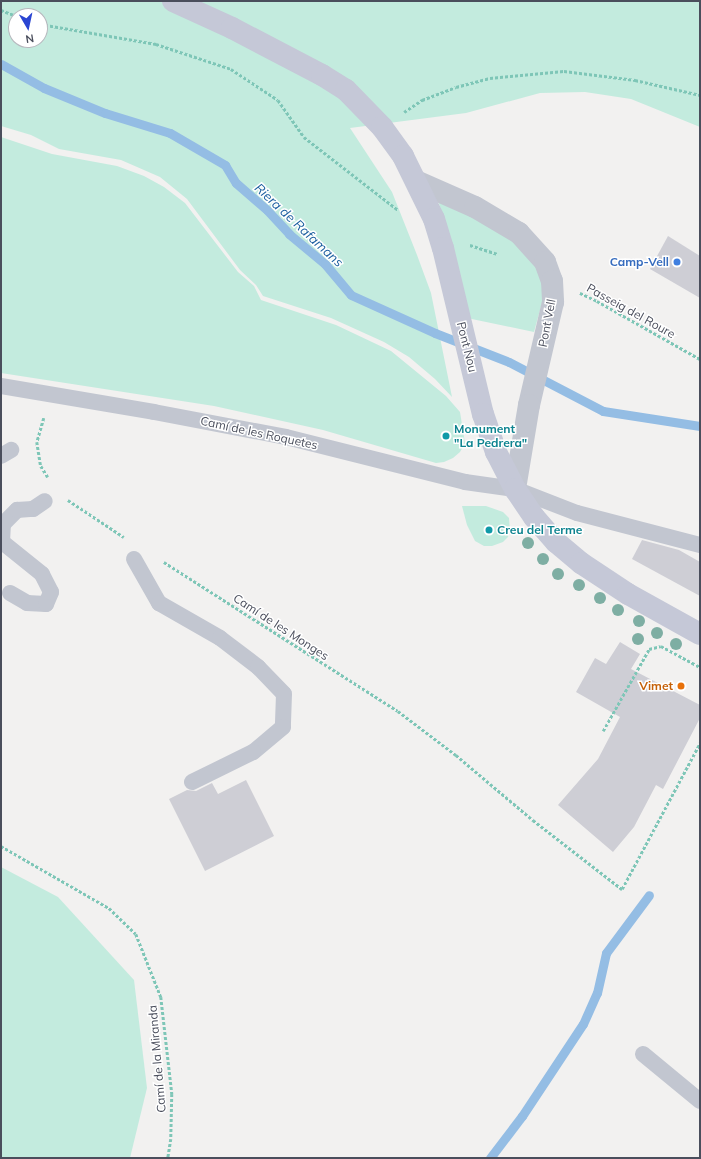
<!DOCTYPE html>
<html>
<head>
<meta charset="utf-8">
<style>
	body { margin:0 }
	#map { position:relative; width:701px; height:1159px; overflow:hidden; background:#f2f1f0; font-family:Mulish,sans-serif }
	div>[style] { position:absolute }
	.green>* { inset:0; background:#c3ebde }
	.stream>* { height:9px; margin:-4.5px; padding:0 4.5px; transform-origin:4.5px; border-radius:4.5px; background:#94bde4 }
	.building>* { inset:0; background:#ceced5 }
	.path>* { height:2.5px; margin-top:-1.25px; transform-origin:0; background:repeating-linear-gradient(90deg,#7ec6b7 0 3px,transparent 0 5px) }
	.lane>* { height:16px; margin:-8px; padding:0 8px; transform-origin:8px; border-radius:8px; background:#c2c6d0 }
	.street>* { height:22px; margin:-11px; padding:0 11px; transform-origin:11px; border-radius:11px; background:#c2c6d0 }
	.secondary>* { height:22px; margin:-11px; padding:0 11px; transform-origin:11px; border-radius:11px; background:#c5c8d7 }
	.trees>* { width:12px; height:12px; margin:-6px; border-radius:50%; background:#7eaea3 }
	.dots>* { width:11px; height:11px; translate:-50% -50%; box-sizing:border-box; border:2px solid #fff; border-radius:50% }
	span { translate:-50% -50%; white-space:nowrap; text-align:center; line-height:1.15; -webkit-text-stroke:3px #fff; paint-order:stroke }
	.shop-label { font-size:12px; color:#366cbe; font-weight:700 }
	.right { translate:-100% -50%; text-align:right }
	.street-label { font-size:12px; color:#4a4e5c }
	.culture-label { font-size:12px; color:#0d838f; font-weight:700 }
	.left { translate:0 -50%; text-align:left }
	.food-label { font-size:12px; color:#c56008; font-weight:700 }
	.water-label { font-size:13px; color:#1a5e9f; font-style:italic }
	.frame { position:absolute; inset:0; border:2px solid #4a4e5c; pointer-events:none }
	.north { position:absolute; left:8px; top:8px; width:40px; height:40px; box-sizing:border-box; background:#fff; border:1px solid #b7b8be; border-radius:50%; rotate:171deg; font-size:11px; font-weight:700; line-height:16px; text-align:center; color:#4a4e5c }
	.north::after { content:''; display:block; margin:auto; width:14px; height:18px; background:#2a45d2; clip-path:polygon(50% 0,100% 100%,50% 72%,0 100%) }
</style>
</head>
<body>
<div id="map">
	<div class="green">
		<div style="clip-path:polygon(evenodd,1px 1px,700px 1px,700px 127px,631px 99px,585px 92px,540px 93px,466px 113px,350px 128px,392px 192px,417px 255px,431px 293px,452px 397px,435px 379px,409px 357px,384px 342px,331px 318px,263px 296px,256px 285px,240px 270px,187px 199px,160px 177px,121px 160px,59px 149px,31px 135px,1px 126px,1px 1px,16px 16px,40px 16px,40px 40px,16px 40px,16px 16px)"></div>
		<div style="clip-path:polygon(1px 137px,52px 154px,117px 166px,144px 176px,164px 187px,185px 203px,238px 272px,254px 286px,261px 300px,336px 325px,391px 351px,446px 396px,460px 412px,465px 443px,460px 452px,453px 458px,444px 462px,436px 463px,323px 430px,214px 406px,1px 373px)"></div>
		<div style="clip-path:polygon(437px 197px,520px 240px,542px 272px,543px 299px,534px 332px,467px 318px,455px 257px)"></div>
		<div style="clip-path:polygon(462px 506px,486px 506px,503px 512px,509px 518px,510px 531px,508px 537px,503px 542px,492px 546px,484px 546px,475px 541px,467px 525px)"></div>
		<div style="clip-path:polygon(1px 867px,58px 897px,134px 980px,147px 1088px,130px 1158px,1px 1158px)"></div>
	</div>
	<div class="stream">
		<div style="left:1px;top:64px;width:49px;rotate:29.2deg"></div>
		<div style="left:44px;top:88px;width:66px;rotate:22.3deg"></div>
		<div style="left:105px;top:113px;width:68px;rotate:17.1deg"></div>
		<div style="left:170px;top:133px;width:64px;rotate:30.2deg"></div>
		<div style="left:225px;top:165px;width:21px;rotate:59deg"></div>
		<div style="left:236px;top:183px;width:41px;rotate:41.1deg"></div>
		<div style="left:267px;top:210px;width:33px;rotate:47deg"></div>
		<div style="left:289px;top:234px;width:47px;rotate:39.8deg"></div>
		<div style="left:325px;top:264px;width:40px;rotate:50deg"></div>
		<div style="left:351px;top:295px;width:92px;rotate:24.3deg"></div>
		<div style="left:435px;top:333px;width:79px;rotate:21.4deg"></div>
		<div style="left:509px;top:362px;width:106px;rotate:27.5deg"></div>
		<div style="left:603px;top:411px;width:98px;rotate:8.8deg"></div>
		<div style="left:490px;top:1158px;width:53px;rotate:-52.7deg"></div>
		<div style="left:522px;top:1116px;width:110px;rotate:-56.5deg"></div>
		<div style="left:583px;top:1024px;width:34px;rotate:-66deg"></div>
		<div style="left:597px;top:993px;width:41px;rotate:-77.3deg"></div>
		<div style="left:606px;top:953px;width:72px;rotate:-53.4deg"></div>
	</div>
	<div class="building">
		<div style="clip-path:polygon(668px 236px,700px 256px,700px 298px,650px 269px)"></div>
		<div style="clip-path:polygon(642px 540px,679px 550px,700px 562px,700px 596px,632px 559px)"></div>
		<div style="clip-path:polygon(620px 642px,640px 654px,631px 669px,700px 705px,700px 718px,663px 789px,656px 785px,634px 827px,613px 852px,558px 805px,598px 759px,620px 717px,576px 692px,595px 658px,606px 664px)"></div>
		<div style="clip-path:polygon(246px 780px,274px 836px,205px 871px,169px 799px,187px 790px,196px 791px,212px 783px,218px 794px)"></div>
	</div>
	<div class="path">
		<div style="left:1px;top:10px;width:17px;rotate:21deg"></div>
		<div style="left:40px;top:24px;width:118px;rotate:9.8deg"></div>
		<div style="left:156px;top:44px;width:79px;rotate:18.4deg"></div>
		<div style="left:231px;top:69px;width:56px;rotate:33.4deg"></div>
		<div style="left:278px;top:100px;width:45px;rotate:54.9deg"></div>
		<div style="left:304px;top:137px;width:119px;rotate:37.8deg"></div>
		<div style="left:404px;top:112px;width:22px;rotate:-34deg"></div>
		<div style="left:422px;top:100px;width:36px;rotate:-21deg"></div>
		<div style="left:456px;top:87px;width:35px;rotate:-15deg"></div>
		<div style="left:490px;top:78px;width:74px;rotate:-5.4deg"></div>
		<div style="left:564px;top:71px;width:72px;rotate:7.2deg"></div>
		<div style="left:635px;top:80px;width:67px;rotate:13deg"></div>
		<div style="left:470px;top:245px;width:29px;rotate:18deg"></div>
		<div style="left:580px;top:293px;width:19px;rotate:25deg"></div>
		<div style="left:597px;top:301px;width:118px;rotate:29.4deg"></div>
		<div style="left:44px;top:418px;width:25px;rotate:106deg"></div>
		<div style="left:37px;top:442px;width:24px;rotate:81deg"></div>
		<div style="left:41px;top:466px;width:13px;rotate:58deg"></div>
		<div style="left:68px;top:500px;width:67px;rotate:33.5deg"></div>
		<div style="left:164px;top:562px;width:277px;rotate:32.5deg"></div>
		<div style="left:398px;top:711px;width:73px;rotate:37.2deg"></div>
		<div style="left:456px;top:755px;width:101px;rotate:40.2deg"></div>
		<div style="left:533px;top:820px;width:113px;rotate:37.8deg"></div>
		<div style="left:622px;top:889px;width:166px;rotate:-61.9deg"></div>
		<div style="left:603px;top:731px;width:94px;rotate:-60.7deg"></div>
		<div style="left:649px;top:649px;width:12px;rotate:-14deg"></div>
		<div style="left:661px;top:646px;width:44px;rotate:28.3deg"></div>
		<div style="left:1px;top:846px;width:125px;rotate:29.9deg"></div>
		<div style="left:109px;top:908px;width:37px;rotate:44deg"></div>
		<div style="left:136px;top:934px;width:68px;rotate:68.4deg"></div>
		<div style="left:161px;top:997px;width:98px;rotate:83.5deg"></div>
		<div style="left:172px;top:1094px;width:45px;rotate:91.3deg"></div>
		<div style="left:171px;top:1139px;width:19px;rotate:99deg"></div>
	</div>
	<div class="lane">
		<div style="left:1px;top:386px;width:155px;rotate:9.6deg"></div>
		<div style="left:154px;top:412px;width:134px;rotate:10.7deg"></div>
		<div style="left:286px;top:437px;width:185px;rotate:14.1deg"></div>
		<div style="left:465px;top:482px;width:50px;rotate:8deg"></div>
		<div style="left:515px;top:489px;width:66px;rotate:21.2deg"></div>
		<div style="left:577px;top:513px;width:127px;rotate:14.6deg"></div>
		<div style="left:1px;top:456px;width:12px;rotate:-31deg"></div>
		<div style="left:134px;top:559px;width:51px;rotate:60.4deg"></div>
		<div style="left:159px;top:603px;width:70px;rotate:29.8deg"></div>
		<div style="left:220px;top:638px;width:48px;rotate:37.3deg"></div>
		<div style="left:258px;top:667px;width:37px;rotate:46deg"></div>
		<div style="left:284px;top:694px;width:33px;rotate:92deg"></div>
		<div style="left:283px;top:727px;width:39px;rotate:140deg"></div>
		<div style="left:253px;top:752px;width:68px;rotate:153.8deg"></div>
		<div style="left:10px;top:593px;width:20px;rotate:30deg"></div>
		<div style="left:27px;top:603px;width:19px;rotate:3deg"></div>
		<div style="left:46px;top:604px;width:13px;rotate:-67deg"></div>
		<div style="left:51px;top:592px;width:20px;rotate:-117deg"></div>
		<div style="left:42px;top:574px;width:51px;rotate:-141.3deg"></div>
		<div style="left:2px;top:542px;width:18px;rotate:-87deg"></div>
		<div style="left:3px;top:524px;width:20px;rotate:-45deg"></div>
		<div style="left:17px;top:510px;width:16px;rotate:-4deg"></div>
		<div style="left:33px;top:509px;width:14px;rotate:-34deg"></div>
		<div style="left:643px;top:1054px;width:74px;rotate:39.5deg"></div>
	</div>
	<div class="street">
		<div style="left:416px;top:181px;width:64px;rotate:23.8deg"></div>
		<div style="left:475px;top:207px;width:51px;rotate:30.6deg"></div>
		<div style="left:519px;top:233px;width:39px;rotate:48deg"></div>
		<div style="left:545px;top:262px;width:20px;rotate:70deg"></div>
		<div style="left:552px;top:281px;width:21px;rotate:87deg"></div>
		<div style="left:553px;top:302px;width:106px;rotate:103.1deg"></div>
		<div style="left:529px;top:405px;width:85px;rotate:99.5deg"></div>
	</div>
	<div class="secondary">
		<div style="left:173px;top:1px;width:65px;rotate:24.6deg"></div>
		<div style="left:232px;top:28px;width:102px;rotate:27.6deg"></div>
		<div style="left:322px;top:75px;width:28px;rotate:32deg"></div>
		<div style="left:346px;top:90px;width:52px;rotate:45.8deg"></div>
		<div style="left:382px;top:127px;width:36px;rotate:54deg"></div>
		<div style="left:403px;top:156px;width:70px;rotate:63.8deg"></div>
		<div style="left:434px;top:219px;width:30px;rotate:73deg"></div>
		<div style="left:443px;top:248px;width:171px;rotate:76.5deg"></div>
		<div style="left:483px;top:414px;width:40px;rotate:71.1deg"></div>
		<div style="left:496px;top:452px;width:42px;rotate:62.8deg"></div>
		<div style="left:515px;top:489px;width:34px;rotate:56deg"></div>
		<div style="left:534px;top:517px;width:33px;rotate:49deg"></div>
		<div style="left:556px;top:542px;width:33px;rotate:40deg"></div>
		<div style="left:581px;top:563px;width:56px;rotate:33.4deg"></div>
		<div style="left:628px;top:594px;width:82px;rotate:29.1deg"></div>
	</div>
	<div class="trees">
		<div style="left:528px;top:543px"></div>
		<div style="left:543px;top:559px"></div>
		<div style="left:558px;top:574px"></div>
		<div style="left:579px;top:585px"></div>
		<div style="left:600px;top:598px"></div>
		<div style="left:618px;top:610px"></div>
		<div style="left:639px;top:621px"></div>
		<div style="left:657px;top:633px"></div>
		<div style="left:638px;top:639px"></div>
		<div style="left:676px;top:644px"></div>
	</div>
	<div class="dots">
		<div style="left:677px;top:262px;background:#3f7fe0"></div>
		<div style="left:446px;top:436px;background:#0f9aa8"></div>
		<div style="left:489px;top:530px;background:#0f9aa8"></div>
		<div style="left:681px;top:686px;background:#e8710a"></div>
	</div>
	<div class="shop-label">
		<span class="right" style="left:669px;top:262px">Camp-Vell</span>
	</div>
	<div class="street-label">
		<span style="left:631px;top:311px;rotate:29deg">Passeig del Roure</span>
		<span style="left:547px;top:323px;rotate:-79deg">Pont Vell</span>
		<span style="left:467px;top:347px;rotate:76deg">Pont Nou</span>
		<span style="left:259px;top:433px;rotate:12deg">Camí de les Roquetes</span>
		<span style="left:281px;top:627px;rotate:33deg">Camí de les Monges</span>
		<span style="left:157px;top:1059px;rotate:-95deg">Camí de la Miranda</span>
	</div>
	<div class="culture-label">
		<span class="left" style="left:454px;top:436px">Monument<br>"La Pedrera"</span>
		<span class="left" style="left:497px;top:530px">Creu del Terme</span>
	</div>
	<div class="food-label">
		<span class="right" style="left:673px;top:686px">Vimet</span>
	</div>
	<div class="water-label">
		<span style="left:299px;top:225px;rotate:43deg">Riera de Rafamans</span>
	</div>
	<div class="frame"></div>
	<div class="north">N</div>
</div>
</body>
</html>
